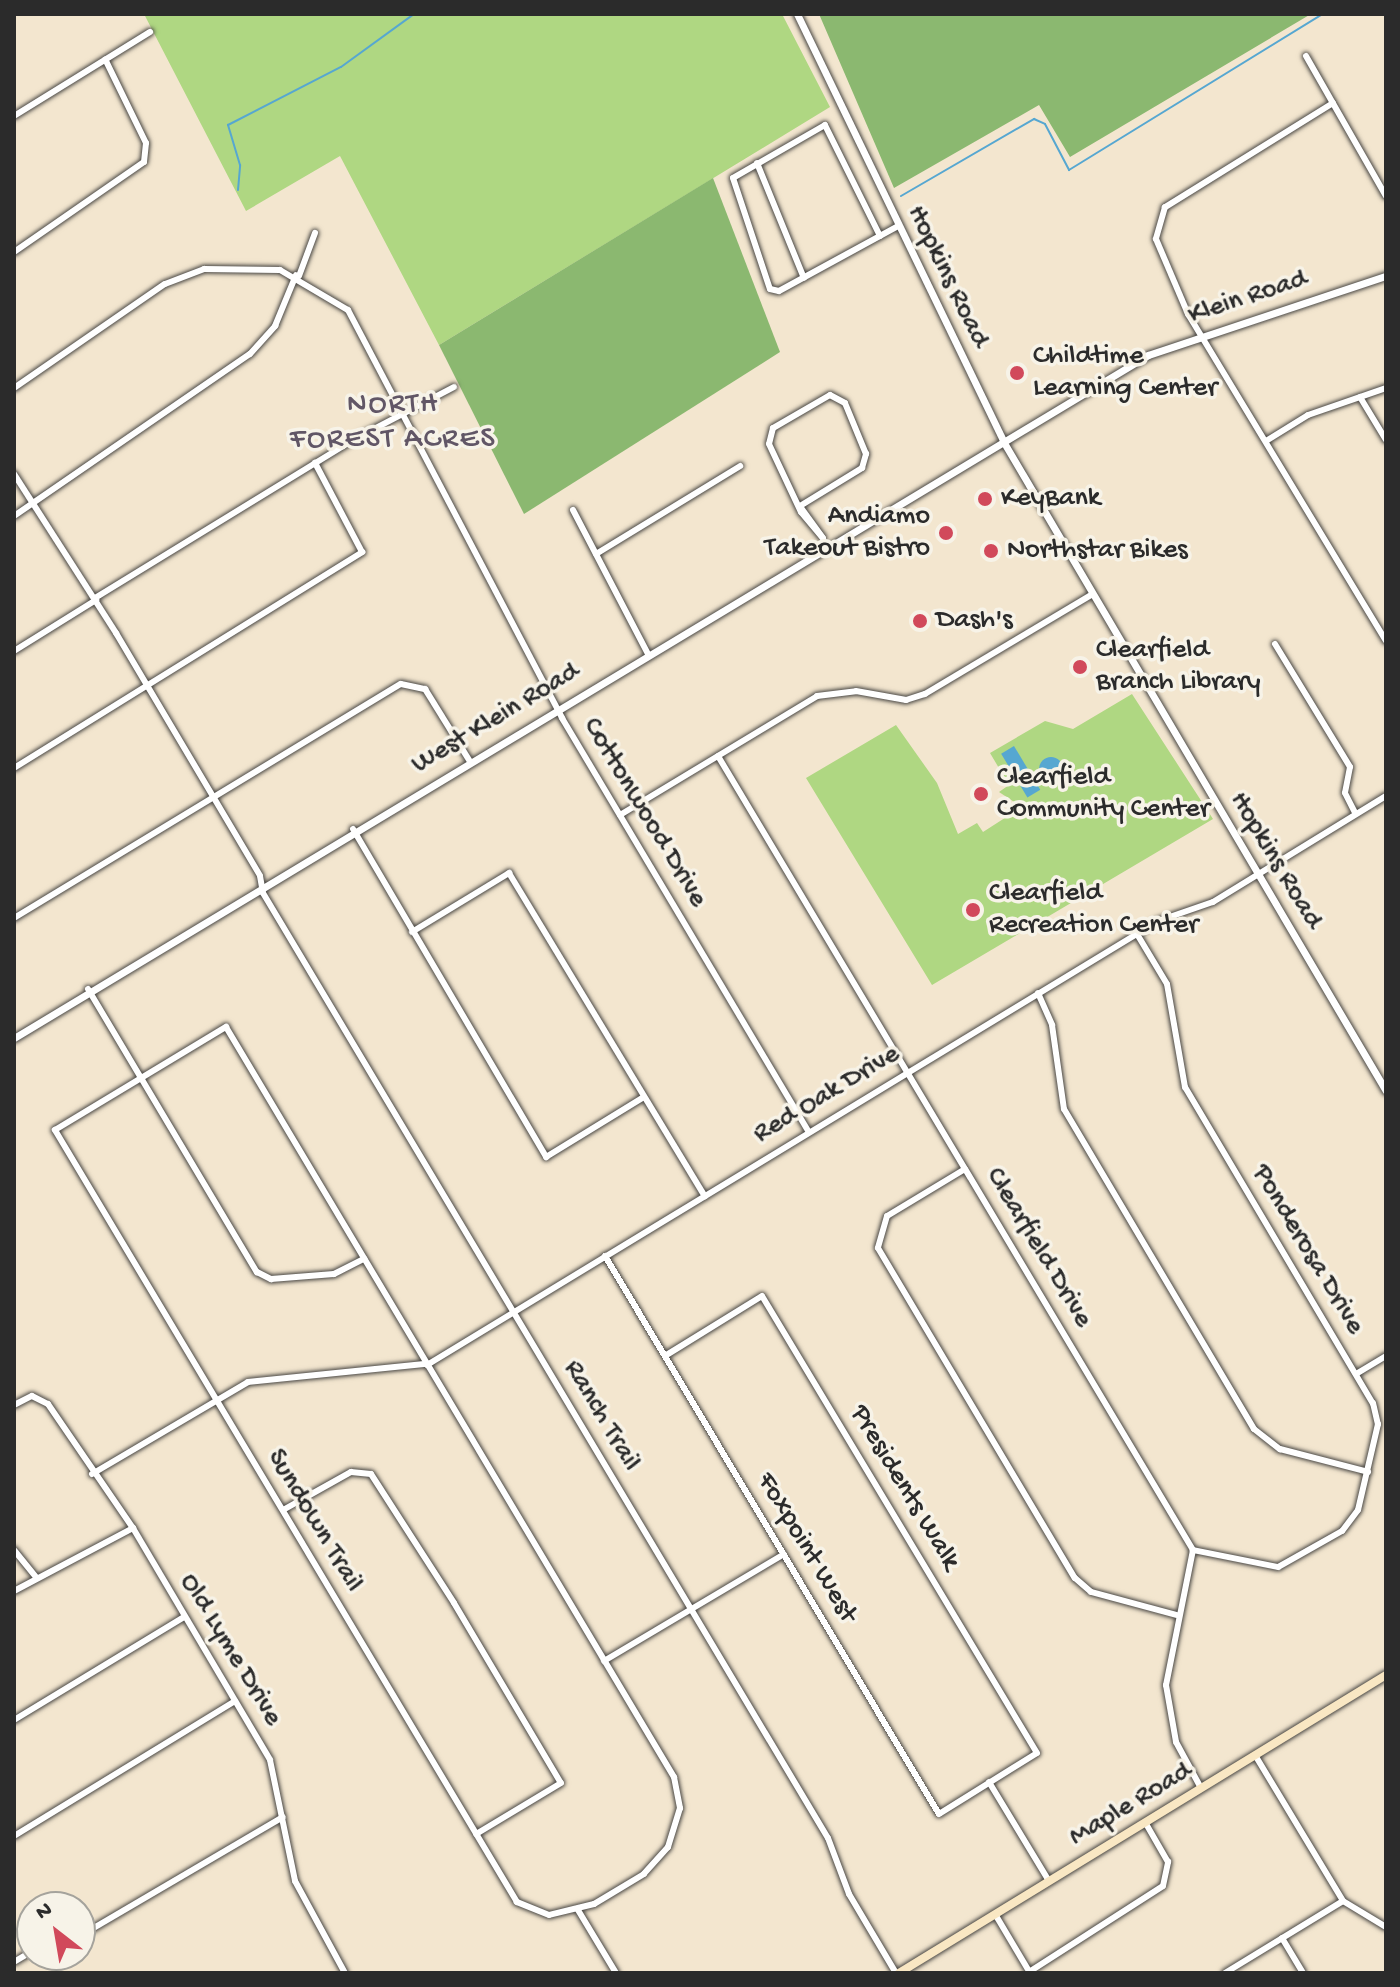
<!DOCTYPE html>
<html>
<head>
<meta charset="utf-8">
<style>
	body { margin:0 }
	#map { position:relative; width:1400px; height:1987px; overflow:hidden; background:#f3e6cf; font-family:"Gochi Hand",sans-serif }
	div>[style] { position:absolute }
	.green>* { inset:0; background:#afd782 }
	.forest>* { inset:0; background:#8bb870 }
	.water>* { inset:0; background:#56a7d1; transform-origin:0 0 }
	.round { border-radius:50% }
	.stream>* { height:2px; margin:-1px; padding:0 1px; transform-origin:1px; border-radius:1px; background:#56a7d1 }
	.roads { filter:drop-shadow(0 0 2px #494744) drop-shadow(0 0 2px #494744) }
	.minor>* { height:6px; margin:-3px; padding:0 3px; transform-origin:3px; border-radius:3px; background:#fff }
	.tertiary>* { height:7px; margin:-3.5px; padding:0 3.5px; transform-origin:3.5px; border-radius:3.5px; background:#fff }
	.secondary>* { height:8px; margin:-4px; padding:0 4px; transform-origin:4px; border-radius:4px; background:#f9e7c3 }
	.dots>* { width:22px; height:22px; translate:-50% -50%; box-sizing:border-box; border:4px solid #f7f3e8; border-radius:50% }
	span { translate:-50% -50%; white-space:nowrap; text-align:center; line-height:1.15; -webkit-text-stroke:7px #f7f3e8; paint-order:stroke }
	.street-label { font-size:28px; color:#2b2b2b }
	.poi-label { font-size:28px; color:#2b2b2b }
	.left { translate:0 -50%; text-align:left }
	.right { translate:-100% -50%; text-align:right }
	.neighbourhood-label { font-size:30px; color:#615666; letter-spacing:2px }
	.frame { position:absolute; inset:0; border:16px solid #2b2b2b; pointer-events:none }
	.north { position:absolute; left:16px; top:1891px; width:80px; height:80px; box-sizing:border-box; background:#f7f3e8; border:2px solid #a5a39c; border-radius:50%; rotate:329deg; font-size:22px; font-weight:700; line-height:32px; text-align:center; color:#2b2b2b }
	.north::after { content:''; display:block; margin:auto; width:28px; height:36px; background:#d1495b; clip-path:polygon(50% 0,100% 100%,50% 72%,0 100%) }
</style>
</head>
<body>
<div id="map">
	<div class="green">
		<div style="clip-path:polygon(144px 14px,782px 14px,830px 107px,439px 345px,340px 156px,246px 211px)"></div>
		<div style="clip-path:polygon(1132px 694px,1213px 819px,932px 985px,806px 778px,896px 725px,937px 783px,958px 834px,977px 823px,983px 832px,1022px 807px,999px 792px,1009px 785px,990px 753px,1045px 721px,1073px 729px)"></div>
	</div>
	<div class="forest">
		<div style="clip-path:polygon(819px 14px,1311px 14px,1070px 157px,1039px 105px,894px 188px)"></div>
		<div style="clip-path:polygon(713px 178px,780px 352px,524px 514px,439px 345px)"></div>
	</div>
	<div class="water">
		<div style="left:1014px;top:746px;width:51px;height:15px;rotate:59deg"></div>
		<div class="round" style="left:1039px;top:757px;width:24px;height:24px"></div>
	</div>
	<div class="stream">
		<div style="left:238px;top:190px;width:25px;rotate:-85deg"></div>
		<div style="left:240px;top:165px;width:42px;rotate:-106.7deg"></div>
		<div style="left:228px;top:125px;width:127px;rotate:-27.2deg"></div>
		<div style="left:341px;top:67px;width:90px;rotate:-36deg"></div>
		<div style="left:901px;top:196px;width:154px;rotate:-30.1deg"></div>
		<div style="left:1034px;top:119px;width:12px;rotate:24deg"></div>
		<div style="left:1045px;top:124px;width:52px;rotate:62.4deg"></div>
		<div style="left:1069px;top:170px;width:298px;rotate:-31.6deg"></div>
	</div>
	<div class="roads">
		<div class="minor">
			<div style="left:1306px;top:56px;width:161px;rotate:60.3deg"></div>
			<div style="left:1333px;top:103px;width:198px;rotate:148.2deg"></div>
			<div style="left:1165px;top:207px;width:33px;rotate:106deg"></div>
			<div style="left:1156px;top:239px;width:82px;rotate:66.9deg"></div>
			<div style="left:1188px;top:314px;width:382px;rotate:58.8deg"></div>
			<div style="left:14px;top:116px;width:160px;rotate:-31.7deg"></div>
			<div style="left:757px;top:163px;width:124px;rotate:67.8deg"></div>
			<div style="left:880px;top:236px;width:124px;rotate:-116.4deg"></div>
			<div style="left:825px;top:125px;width:106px;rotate:150.1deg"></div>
			<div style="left:733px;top:178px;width:117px;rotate:71.6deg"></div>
			<div style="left:770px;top:289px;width:9px;rotate:13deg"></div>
			<div style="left:779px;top:291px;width:136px;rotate:-28.6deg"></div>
			<div style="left:14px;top:252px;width:158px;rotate:-34.7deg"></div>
			<div style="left:144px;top:162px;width:19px;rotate:-84deg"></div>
			<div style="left:146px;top:143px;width:93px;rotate:-116deg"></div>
			<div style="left:299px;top:276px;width:46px;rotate:-69.6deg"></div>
			<div style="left:14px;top:388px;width:183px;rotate:-34.6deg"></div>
			<div style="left:165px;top:284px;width:42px;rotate:-21deg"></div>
			<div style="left:204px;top:269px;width:76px;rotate:0.8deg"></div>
			<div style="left:280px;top:270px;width:79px;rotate:30.5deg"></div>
			<div style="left:348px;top:310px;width:461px;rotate:62.3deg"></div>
			<div style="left:562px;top:718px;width:481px;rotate:59.2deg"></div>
			<div style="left:1360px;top:397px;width:50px;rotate:58.8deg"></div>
			<div style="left:1266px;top:441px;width:49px;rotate:-31.8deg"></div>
			<div style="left:1308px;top:415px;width:83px;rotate:-19.1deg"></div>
			<div style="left:14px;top:474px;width:189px;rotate:57.3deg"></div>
			<div style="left:116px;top:633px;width:282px;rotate:59.3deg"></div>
			<div style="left:260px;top:876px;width:17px;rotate:80deg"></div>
			<div style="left:263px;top:893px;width:1101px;rotate:59.13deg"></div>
			<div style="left:828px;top:1838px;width:60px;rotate:69.4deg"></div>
			<div style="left:849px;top:1894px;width:92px;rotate:59.3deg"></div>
			<div style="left:800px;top:506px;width:73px;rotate:-31.5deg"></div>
			<div style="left:862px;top:468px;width:15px;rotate:-74deg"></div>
			<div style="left:866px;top:454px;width:55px;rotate:-112.4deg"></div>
			<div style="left:845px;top:403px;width:17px;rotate:-152deg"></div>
			<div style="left:830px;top:395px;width:66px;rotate:149.9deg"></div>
			<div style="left:773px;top:428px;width:16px;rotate:104deg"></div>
			<div style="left:769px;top:444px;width:75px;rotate:64.8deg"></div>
			<div style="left:801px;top:512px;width:34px;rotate:50deg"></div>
			<div style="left:823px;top:538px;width:39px;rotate:-126deg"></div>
			<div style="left:573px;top:510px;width:162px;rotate:62.5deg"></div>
			<div style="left:14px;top:516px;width:286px;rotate:-34.5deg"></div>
			<div style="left:250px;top:354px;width:38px;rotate:-48deg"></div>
			<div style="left:275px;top:326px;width:55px;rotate:-67.6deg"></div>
			<div style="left:596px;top:554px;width:169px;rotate:-31.4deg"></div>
			<div style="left:95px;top:598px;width:303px;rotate:-31.5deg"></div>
			<div style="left:353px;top:440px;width:114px;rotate:-27.7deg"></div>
			<div style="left:1275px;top:644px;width:144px;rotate:58.6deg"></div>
			<div style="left:1350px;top:767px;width:26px;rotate:101deg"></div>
			<div style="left:1345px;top:793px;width:22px;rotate:63deg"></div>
			<div style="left:14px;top:651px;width:97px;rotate:-31.9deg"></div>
			<div style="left:718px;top:756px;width:925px;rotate:59.11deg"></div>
			<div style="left:1193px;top:1550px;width:138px;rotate:101.3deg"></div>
			<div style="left:1166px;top:1685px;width:58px;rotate:80deg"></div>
			<div style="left:1176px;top:1742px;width:52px;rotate:61.5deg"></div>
			<div style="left:14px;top:768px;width:410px;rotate:-31.8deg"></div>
			<div style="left:362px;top:552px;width:101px;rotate:-117.8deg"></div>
			<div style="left:620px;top:815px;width:230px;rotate:-31.1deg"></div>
			<div style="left:817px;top:696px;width:39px;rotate:-7deg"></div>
			<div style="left:856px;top:691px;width:51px;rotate:10.2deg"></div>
			<div style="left:906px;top:700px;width:20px;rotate:-18deg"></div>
			<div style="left:925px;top:694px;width:193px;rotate:-30.8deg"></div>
			<div style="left:353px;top:829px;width:381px;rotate:59.5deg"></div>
			<div style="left:546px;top:1157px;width:115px;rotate:-31.5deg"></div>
			<div style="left:14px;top:918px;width:452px;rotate:-31.2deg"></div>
			<div style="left:401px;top:684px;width:25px;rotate:12deg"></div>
			<div style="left:425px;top:689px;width:84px;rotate:58.2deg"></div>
			<div style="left:412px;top:932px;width:114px;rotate:-31.3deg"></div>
			<div style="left:509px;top:873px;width:378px;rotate:58.8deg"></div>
			<div style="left:1137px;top:934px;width:58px;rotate:59deg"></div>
			<div style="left:1167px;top:984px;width:105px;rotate:80.1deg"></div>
			<div style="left:1185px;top:1087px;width:368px;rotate:59.3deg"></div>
			<div style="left:1373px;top:1403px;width:22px;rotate:77deg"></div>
			<div style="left:1378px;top:1424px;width:88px;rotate:103.1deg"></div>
			<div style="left:1358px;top:1510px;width:26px;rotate:127deg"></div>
			<div style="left:1342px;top:1531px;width:73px;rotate:150.6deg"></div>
			<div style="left:1278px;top:1567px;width:87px;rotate:-168.7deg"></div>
			<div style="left:88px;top:989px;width:330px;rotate:59.2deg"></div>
			<div style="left:257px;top:1272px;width:16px;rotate:27deg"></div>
			<div style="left:271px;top:1279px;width:63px;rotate:-4.5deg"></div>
			<div style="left:334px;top:1274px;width:34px;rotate:-27deg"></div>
			<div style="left:1038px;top:993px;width:35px;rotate:66deg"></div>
			<div style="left:1052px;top:1025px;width:85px;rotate:81.9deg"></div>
			<div style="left:1064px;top:1109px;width:372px;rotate:59.3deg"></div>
			<div style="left:1254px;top:1429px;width:33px;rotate:38deg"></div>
			<div style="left:1280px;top:1449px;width:91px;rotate:14.6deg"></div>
			<div style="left:226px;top:1027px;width:874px;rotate:59.15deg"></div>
			<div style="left:674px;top:1777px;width:32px;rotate:79deg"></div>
			<div style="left:680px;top:1808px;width:41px;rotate:107.1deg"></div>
			<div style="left:668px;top:1847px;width:36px;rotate:132deg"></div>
			<div style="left:644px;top:1874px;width:58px;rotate:149deg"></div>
			<div style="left:594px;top:1904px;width:46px;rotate:166.3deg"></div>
			<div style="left:549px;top:1915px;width:35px;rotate:-158deg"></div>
			<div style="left:517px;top:1902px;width:900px;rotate:-120.9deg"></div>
			<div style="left:55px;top:1130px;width:200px;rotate:-31.1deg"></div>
			<div style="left:965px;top:1169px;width:91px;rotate:148.9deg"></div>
			<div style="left:887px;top:1216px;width:33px;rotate:106deg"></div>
			<div style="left:878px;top:1248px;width:384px;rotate:59.2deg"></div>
			<div style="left:1075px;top:1578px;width:21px;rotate:41deg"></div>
			<div style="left:1091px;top:1592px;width:89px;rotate:15deg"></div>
			<div style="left:605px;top:1256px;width:650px;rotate:59.1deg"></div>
			<div style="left:939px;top:1814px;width:115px;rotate:-31.9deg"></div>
			<div style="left:1037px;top:1753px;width:533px;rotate:-121.04deg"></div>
			<div style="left:762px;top:1296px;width:114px;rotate:148.3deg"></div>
			<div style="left:427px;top:1365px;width:855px;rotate:-31.27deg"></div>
			<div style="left:1158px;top:921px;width:58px;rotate:-19.1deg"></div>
			<div style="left:1213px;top:902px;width:203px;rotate:-31.5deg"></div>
			<div style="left:1356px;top:1374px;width:35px;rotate:-31deg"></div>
			<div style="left:14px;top:1405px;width:20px;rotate:-27deg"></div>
			<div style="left:32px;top:1396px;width:18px;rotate:27deg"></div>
			<div style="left:48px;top:1404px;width:150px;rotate:55.6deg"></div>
			<div style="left:133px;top:1528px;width:269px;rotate:59.4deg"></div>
			<div style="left:270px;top:1760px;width:124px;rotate:78.3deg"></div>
			<div style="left:295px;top:1881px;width:105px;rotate:61.5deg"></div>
			<div style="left:92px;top:1474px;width:181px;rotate:-30.5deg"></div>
			<div style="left:248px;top:1382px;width:179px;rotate:-5.8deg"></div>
			<div style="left:283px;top:1510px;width:78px;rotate:-29.2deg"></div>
			<div style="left:351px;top:1472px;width:20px;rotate:6deg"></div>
			<div style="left:371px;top:1474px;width:153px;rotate:57.2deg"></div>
			<div style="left:454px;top:1603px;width:209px;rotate:59.3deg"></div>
			<div style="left:561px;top:1783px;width:99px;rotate:149deg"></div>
			<div style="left:14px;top:1550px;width:36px;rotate:51deg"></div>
			<div style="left:14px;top:1591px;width:135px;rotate:-27.9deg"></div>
			<div style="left:604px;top:1661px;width:209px;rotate:-30.7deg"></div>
			<div style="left:14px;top:1720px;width:199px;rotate:-31.2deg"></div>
			<div style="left:1255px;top:1755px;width:170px;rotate:58.9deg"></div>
			<div style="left:1343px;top:1901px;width:50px;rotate:31.2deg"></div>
			<div style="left:989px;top:1782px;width:116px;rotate:58.8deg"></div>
			<div style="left:14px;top:1836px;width:259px;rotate:-31.4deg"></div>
			<div style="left:578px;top:1910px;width:74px;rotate:58.9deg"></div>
			<div style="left:995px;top:1914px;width:69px;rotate:59.3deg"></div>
			<div style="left:80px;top:1936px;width:235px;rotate:-30.4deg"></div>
			<div style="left:1282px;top:1938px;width:41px;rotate:59deg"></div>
			<div style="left:14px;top:1962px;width:21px;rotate:-31deg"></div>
			<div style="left:1029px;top:1972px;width:159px;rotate:-32.7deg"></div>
			<div style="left:1163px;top:1886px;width:25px;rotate:-78deg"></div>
			<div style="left:1168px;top:1862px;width:46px;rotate:-119.9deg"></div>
			<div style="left:1225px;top:1973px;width:138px;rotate:-31.4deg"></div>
		</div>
		<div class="tertiary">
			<div style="left:797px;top:14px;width:474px;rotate:64.2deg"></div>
			<div style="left:1003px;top:441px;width:754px;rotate:59.49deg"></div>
			<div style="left:14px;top:1038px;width:1324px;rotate:-31.06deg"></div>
			<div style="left:1148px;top:355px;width:251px;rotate:-18.4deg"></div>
		</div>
		<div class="secondary">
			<div style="left:899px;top:1973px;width:571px;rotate:-31.46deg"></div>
		</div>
	</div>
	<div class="dots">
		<div style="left:1017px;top:373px;background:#d1495b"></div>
		<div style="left:985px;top:499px;background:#d1495b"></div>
		<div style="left:946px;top:533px;background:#d1495b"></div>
		<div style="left:991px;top:551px;background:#d1495b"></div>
		<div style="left:920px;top:621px;background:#d1495b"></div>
		<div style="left:1080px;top:667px;background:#d1495b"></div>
		<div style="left:981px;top:794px;background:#d1495b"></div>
		<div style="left:973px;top:910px;background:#d1495b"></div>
	</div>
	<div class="street-label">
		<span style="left:947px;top:277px;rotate:64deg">Hopkins Road</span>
		<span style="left:1248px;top:298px;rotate:-18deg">Klein Road</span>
		<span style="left:496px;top:719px;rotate:-31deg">West Klein Road</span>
		<span style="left:644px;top:813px;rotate:59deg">Cottonwood Drive</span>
		<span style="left:1275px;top:861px;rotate:59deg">Hopkins Road</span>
		<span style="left:827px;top:1095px;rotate:-31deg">Red Oak Drive</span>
		<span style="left:1038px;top:1248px;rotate:59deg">Clearfield Drive</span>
		<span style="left:1307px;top:1250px;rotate:59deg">Ponderosa Drive</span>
		<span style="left:601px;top:1416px;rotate:59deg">Ranch Trail</span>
		<span style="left:904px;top:1488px;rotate:59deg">Presidents Walk</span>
		<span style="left:314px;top:1521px;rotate:59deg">Sundown Trail</span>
		<span style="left:806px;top:1548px;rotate:59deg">Foxpoint West</span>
		<span style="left:230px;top:1650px;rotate:59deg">Old Lyme Drive</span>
		<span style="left:1131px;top:1805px;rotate:-31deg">Maple Road</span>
	</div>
	<div class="poi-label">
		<span class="left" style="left:1033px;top:373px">Childtime<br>Learning Center</span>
		<span class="left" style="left:1001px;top:499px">KeyBank</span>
		<span class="right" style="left:930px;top:533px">Andiamo<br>Takeout Bistro</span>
		<span class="left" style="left:1007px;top:551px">Northstar Bikes</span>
		<span class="left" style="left:936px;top:621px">Dash's</span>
		<span class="left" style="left:1096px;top:667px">Clearfield<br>Branch Library</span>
		<span class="left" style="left:997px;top:794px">Clearfield<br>Community Center</span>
		<span class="left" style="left:989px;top:910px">Clearfield<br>Recreation Center</span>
	</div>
	<div class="neighbourhood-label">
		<span style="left:393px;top:423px">NORTH<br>FOREST ACRES</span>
	</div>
	<div class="frame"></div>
	<div class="north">N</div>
</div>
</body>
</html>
